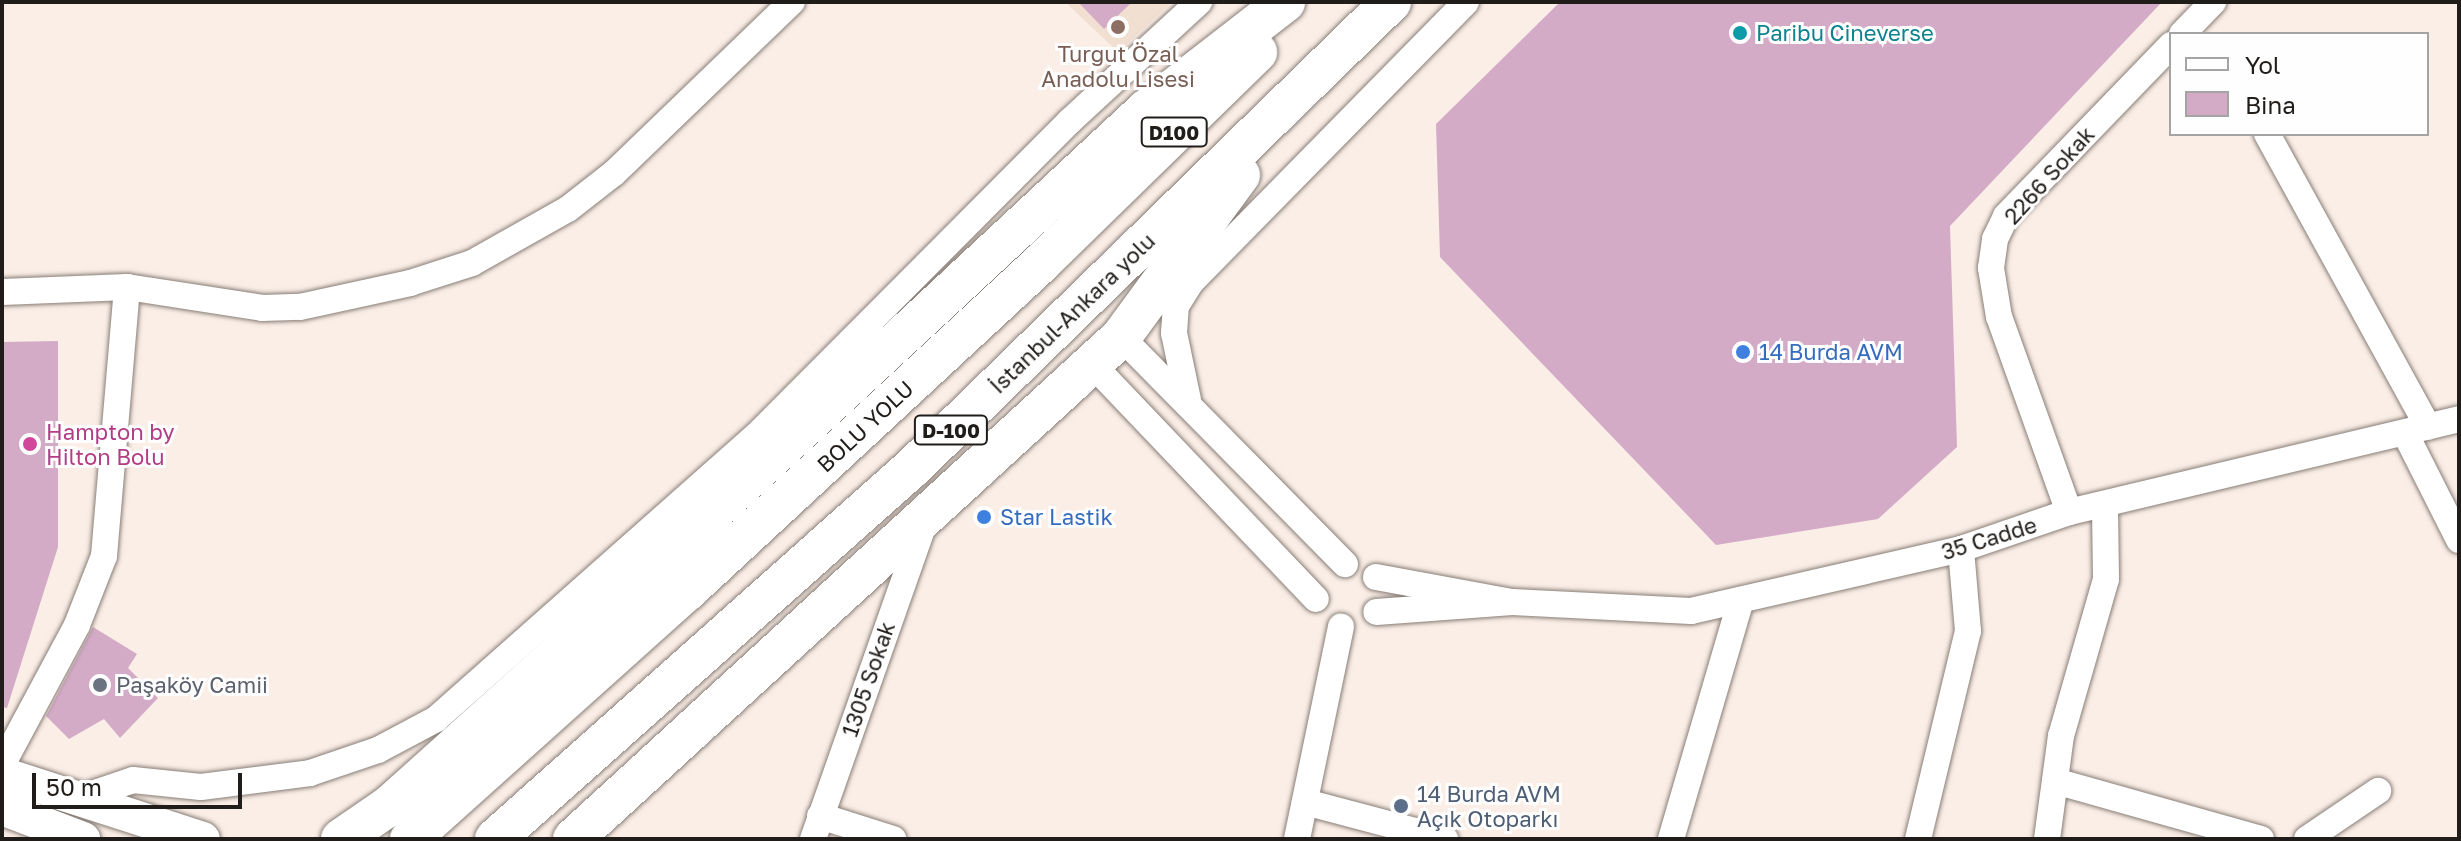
<!DOCTYPE html>
<html>
<head>
<meta charset="utf-8">
<style>
	body { margin:0 }
	#map { position:relative; width:2461px; height:841px; overflow:hidden; background:#faeee6; font-family:"Golos Text",sans-serif }
	div>[style] { position:absolute }
	.built>* { inset:0; background:#f1dfd2 }
	.building>* { inset:0; background:#d4abc7 }
	.roads { filter:drop-shadow(0 0 2px #887e77) drop-shadow(0 0 2px #887e77) }
	.minor>* { height:26px; margin:-13px; padding:0 13px; transform-origin:13px; border-radius:13px; background:#fff }
	.major>* { height:34px; margin:-17px; padding:0 17px; transform-origin:17px; border-radius:17px; background:#fff }
	.highway>* { height:40px; margin:-20px; padding:0 20px; transform-origin:20px; border-radius:20px; background:#fff }
	.dots>* { width:22px; height:22px; translate:-50% -50%; box-sizing:border-box; border:4px solid #fefefe; border-radius:50% }
	span { translate:-50% -50%; white-space:nowrap; text-align:center; line-height:1.15; -webkit-text-stroke:6px #fefefe; paint-order:stroke }
	.shield-label span { padding:2px 6px; background:#fefefe; border:2px solid; border-radius:6px; -webkit-text-stroke-width:0 }
	.shield-label { font-size:20px; color:#201c19; font-weight:700 }
	.culture-label { font-size:22px; color:#0d838f }
	.left { translate:0 -50%; text-align:left }
	.education-label { font-size:22px; color:#785e54 }
	.street-label { font-size:22px; color:#201c19 }
	.shop-label { font-size:22px; color:#366cbe }
	.hotel-label { font-size:22px; color:#b23c85 }
	.worship-label { font-size:22px; color:#5b616d }
	.service-label { font-size:22px; color:#4e5e75 }
	.frame { position:absolute; inset:0; border:4px solid #201c19; pointer-events:none }
	.legend { position:absolute; left:2169px; top:32px; width:260px; height:104px; box-sizing:border-box; background:#fefefe; border:2px solid #a5a4a2; margin:0; padding:10px 14px; list-style:none; font-size:24px; color:#201c19 }
	.legend li { display:flex; align-items:center; gap:16px; height:40px }
	.legend b { width:40px; border:2px solid #a5a4a2 }
	.scale { position:absolute; left:32px; top:773px; width:210px; height:36px; box-sizing:border-box; border:4px solid #201c19; border-top:0; padding-left:10px; font-size:24px; line-height:28px; white-space:nowrap; color:#201c19; -webkit-text-stroke:6px #fefefe; paint-order:stroke }
</style>
</head>
<body>
<div id="map">
	<div class="built">
		<div style="clip-path:polygon(1065px 2px,1172px 2px,1118px 52px)"></div>
	</div>
	<div class="building">
		<div style="clip-path:polygon(1078px 2px,1132px 2px,1104px 29px)"></div>
		<div style="clip-path:polygon(1560px 2px,2162px 2px,1950px 226px,1957px 447px,1878px 519px,1716px 545px,1440px 257px,1436px 124px)"></div>
		<div style="clip-path:polygon(58px 341px,58px 547px,7px 708px,2px 707px,2px 342px)"></div>
		<div style="clip-path:polygon(93px 627px,137px 654px,128px 668px,158px 698px,120px 738px,104px 719px,69px 739px,46px 716px)"></div>
	</div>
	<div class="roads">
		<div class="minor">
			<div style="left:2182px;top:34px;width:45px;rotate:-45.9deg"></div>
			<div style="left:2267px;top:134px;width:334px;rotate:61.2deg"></div>
			<div style="left:2px;top:292px;width:125px;rotate:-2.3deg"></div>
			<div style="left:127px;top:287px;width:137px;rotate:8.8deg"></div>
			<div style="left:262px;top:308px;width:38px;rotate:-2deg"></div>
			<div style="left:300px;top:307px;width:113px;rotate:-12.3deg"></div>
			<div style="left:410px;top:283px;width:65px;rotate:-17.9deg"></div>
			<div style="left:472px;top:263px;width:110px;rotate:-29.4deg"></div>
			<div style="left:568px;top:209px;width:58px;rotate:-38deg"></div>
			<div style="left:614px;top:173px;width:247px;rotate:-43.9deg"></div>
			<div style="left:1121px;top:337px;width:319px;rotate:45.4deg"></div>
			<div style="left:1093px;top:365px;width:323px;rotate:46.4deg"></div>
			<div style="left:1188px;top:400px;width:68px;rotate:-101.8deg"></div>
			<div style="left:1174px;top:333px;width:27px;rotate:-86deg"></div>
			<div style="left:1176px;top:306px;width:28px;rotate:-58deg"></div>
			<div style="left:1191px;top:282px;width:392px;rotate:-45.5deg"></div>
			<div style="left:2405px;top:433px;width:120px;rotate:63.2deg"></div>
			<div style="left:2069px;top:512px;width:207px;rotate:-109.7deg"></div>
			<div style="left:1999px;top:317px;width:50px;rotate:-99.3deg"></div>
			<div style="left:1991px;top:268px;width:29px;rotate:-82deg"></div>
			<div style="left:1995px;top:239px;width:25px;rotate:-64deg"></div>
			<div style="left:2006px;top:216px;width:238px;rotate:-46deg"></div>
			<div style="left:1376px;top:577px;width:138px;rotate:10.4deg"></div>
			<div style="left:1512px;top:602px;width:136px;rotate:175.8deg"></div>
			<div style="left:1512px;top:602px;width:179px;rotate:2.9deg"></div>
			<div style="left:1691px;top:611px;width:277px;rotate:-12.9deg"></div>
			<div style="left:1961px;top:549px;width:114px;rotate:-18.9deg"></div>
			<div style="left:2069px;top:512px;width:401px;rotate:-13.4deg"></div>
			<div style="left:2px;top:765px;width:159px;rotate:-61.8deg"></div>
			<div style="left:77px;top:625px;width:74px;rotate:-68.6deg"></div>
			<div style="left:104px;top:556px;width:270px;rotate:-85.1deg"></div>
			<div style="left:2055px;top:781px;width:214px;rotate:15.7deg"></div>
			<div style="left:77px;top:799px;width:59px;rotate:-18.7deg"></div>
			<div style="left:133px;top:780px;width:68px;rotate:5.9deg"></div>
			<div style="left:201px;top:787px;width:110px;rotate:-7.3deg"></div>
			<div style="left:310px;top:773px;width:72px;rotate:-18.7deg"></div>
			<div style="left:378px;top:750px;width:66px;rotate:-28.1deg"></div>
			<div style="left:436px;top:719px;width:426px;rotate:-41.5deg"></div>
			<div style="left:755px;top:437px;width:446px;rotate:-45.1deg"></div>
			<div style="left:1070px;top:121px;width:176px;rotate:-42.7deg"></div>
			<div style="left:1305px;top:802px;width:145px;rotate:14.8deg"></div>
			<div style="left:820px;top:816px;width:77px;rotate:17.5deg"></div>
			<div style="left:813px;top:839px;width:335px;rotate:-70.6deg"></div>
			<div style="left:1297px;top:839px;width:217px;rotate:-78.3deg"></div>
			<div style="left:1671px;top:839px;width:249px;rotate:-73.7deg"></div>
			<div style="left:1918px;top:839px;width:214px;rotate:-76.5deg"></div>
			<div style="left:1968px;top:631px;width:82px;rotate:-94.9deg"></div>
			<div style="left:2047px;top:839px;width:104px;rotate:-82.3deg"></div>
			<div style="left:2061px;top:736px;width:163px;rotate:-74deg"></div>
			<div style="left:2106px;top:579px;width:75px;rotate:-90.8deg"></div>
			<div style="left:2307px;top:839px;width:86px;rotate:-34.1deg"></div>
		</div>
		<div class="major">
			<div style="left:2px;top:774px;width:211px;rotate:17.9deg"></div>
			<div style="left:2px;top:808px;width:87px;rotate:20.9deg"></div>
		</div>
		<div class="highway">
			<div style="left:341px;top:839px;width:58px;rotate:-34.5deg"></div>
			<div style="left:389px;top:806px;width:316px;rotate:-41.9deg"></div>
			<div style="left:624px;top:595px;width:713px;rotate:-42.9deg"></div>
			<div style="left:1146px;top:110px;width:176px;rotate:-37.8deg"></div>
			<div style="left:410px;top:839px;width:373px;rotate:-41.9deg"></div>
			<div style="left:688px;top:590px;width:481px;rotate:-42.8deg"></div>
			<div style="left:1041px;top:263px;width:302px;rotate:-44.3deg"></div>
			<div style="left:495px;top:839px;width:560px;rotate:-41.67deg"></div>
			<div style="left:913px;top:467px;width:667px;rotate:-44.21deg"></div>
			<div style="left:573px;top:839px;width:743px;rotate:-42.49deg"></div>
			<div style="left:1121px;top:337px;width:201px;rotate:-53.7deg"></div>
		</div>
	</div>
	<div class="dots">
		<div style="left:1118px;top:27px;background:#8d6e63"></div>
		<div style="left:1740px;top:33px;background:#0f9aa8"></div>
		<div style="left:1743px;top:352px;background:#3f7fe0"></div>
		<div style="left:30px;top:444px;background:#d1479c"></div>
		<div style="left:984px;top:517px;background:#3f7fe0"></div>
		<div style="left:100px;top:685px;background:#6b7280"></div>
		<div style="left:1401px;top:806px;background:#5c6f8a"></div>
	</div>
	<div class="shield-label">
		<span style="left:1174px;top:132px">D100</span>
		<span style="left:951px;top:430px">D-100</span>
	</div>
	<div class="culture-label">
		<span class="left" style="left:1756px;top:33px">Paribu Cineverse</span>
	</div>
	<div class="education-label">
		<span style="left:1118px;top:66px">Turgut Özal<br>Anadolu Lisesi</span>
	</div>
	<div class="street-label">
		<span style="left:2049px;top:175px;rotate:-48deg">2266 Sokak</span>
		<span style="left:1072px;top:313px;rotate:-44deg">İstanbul-Ankara yolu</span>
		<span style="left:865px;top:426px;rotate:-43deg">BOLU YOLU</span>
		<span style="left:1989px;top:538px;rotate:-17deg">35 Cadde</span>
		<span style="left:868px;top:679px;rotate:-71deg">1305 Sokak</span>
	</div>
	<div class="shop-label">
		<span class="left" style="left:1759px;top:352px">14 Burda AVM</span>
		<span class="left" style="left:1000px;top:517px">Star Lastik</span>
	</div>
	<div class="hotel-label">
		<span class="left" style="left:46px;top:444px">Hampton by<br>Hilton Bolu</span>
	</div>
	<div class="worship-label">
		<span class="left" style="left:116px;top:685px">Paşaköy Camii</span>
	</div>
	<div class="service-label">
		<span class="left" style="left:1417px;top:806px">14 Burda AVM<br>Açık Otoparkı</span>
	</div>
	<div class="frame"></div>
	<ul class="legend">
	<li><b style="height:10px;background:#fff"></b>Yol</li>
	<li><b style="height:22px;background:#d4abc7"></b>Bina</li>
	</ul>
	<div class="scale">50 m</div>
</div>
</body>
</html>
